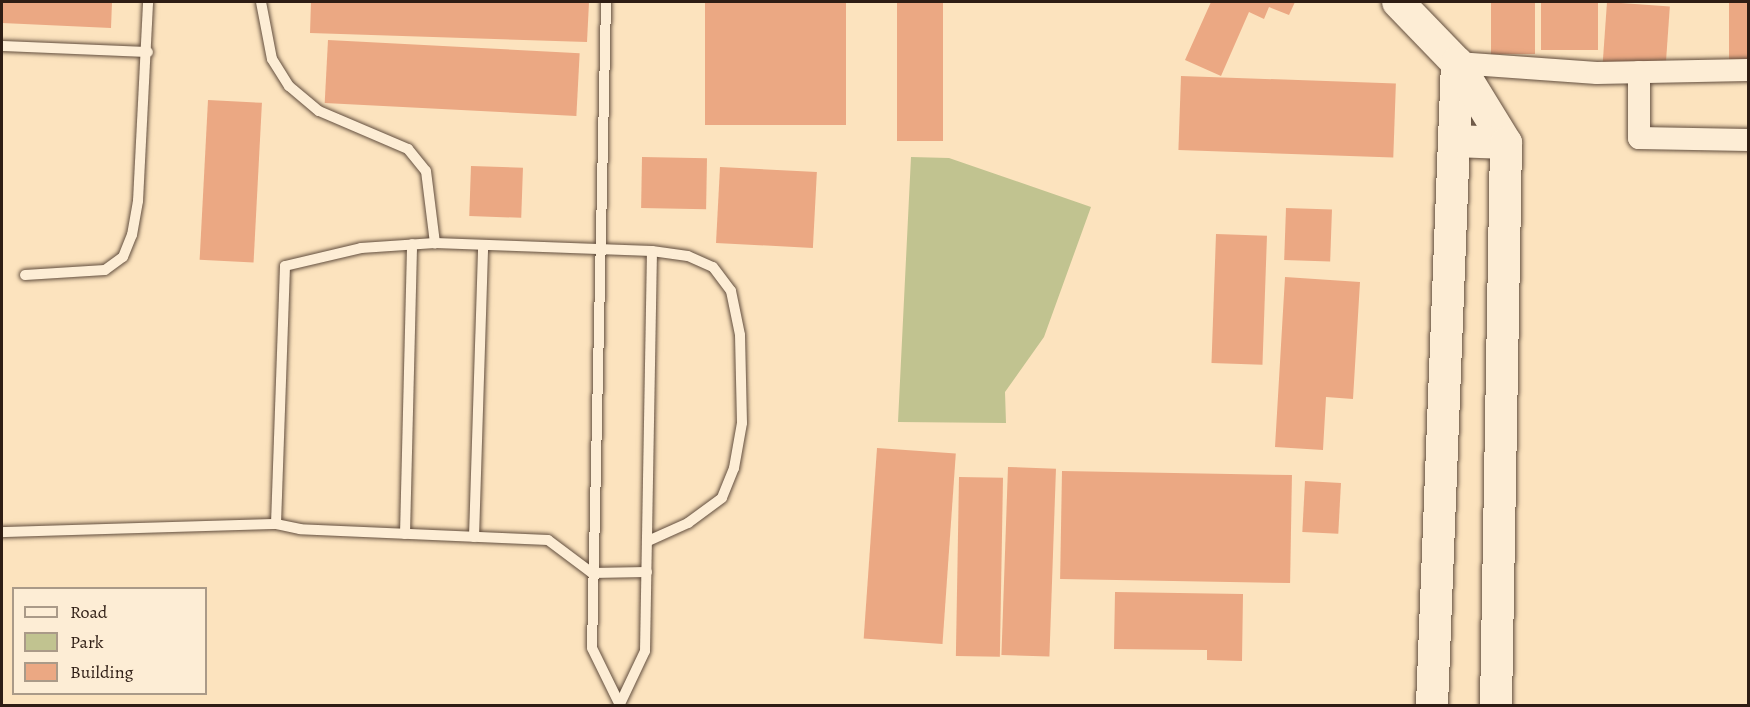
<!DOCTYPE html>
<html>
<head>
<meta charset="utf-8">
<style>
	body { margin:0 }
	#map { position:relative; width:1750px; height:707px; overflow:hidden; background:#fce3be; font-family:Alegreya,serif }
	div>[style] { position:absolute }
	.green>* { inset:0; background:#c1c390 }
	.building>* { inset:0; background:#eba883; transform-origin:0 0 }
	.roads { filter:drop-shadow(0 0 2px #624e3e) drop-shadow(0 0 2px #624e3e) }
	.lane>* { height:10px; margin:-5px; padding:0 5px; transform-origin:5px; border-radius:5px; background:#fdedd5 }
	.street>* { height:22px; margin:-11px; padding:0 11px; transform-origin:11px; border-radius:11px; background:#fdedd5 }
	.secondary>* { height:32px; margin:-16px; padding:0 16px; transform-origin:16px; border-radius:16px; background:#fdedd5 }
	span { translate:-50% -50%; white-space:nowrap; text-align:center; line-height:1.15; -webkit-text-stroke:4.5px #fdedd5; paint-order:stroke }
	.frame { position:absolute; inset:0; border:3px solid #2e1d14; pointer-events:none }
	.legend { position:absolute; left:12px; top:587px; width:195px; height:108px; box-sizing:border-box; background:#fdedd5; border:2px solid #aa9a88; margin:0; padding:8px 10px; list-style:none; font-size:18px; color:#2e1d14 }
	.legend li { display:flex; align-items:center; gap:12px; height:30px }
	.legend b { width:30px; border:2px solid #aa9a88 }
</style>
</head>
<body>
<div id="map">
	<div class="green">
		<div style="clip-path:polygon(911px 157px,949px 158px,1091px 207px,1044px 337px,1005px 392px,1006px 423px,898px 422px)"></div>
	</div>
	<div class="building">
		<div style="clip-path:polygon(2px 2px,112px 2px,111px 28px,2px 23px)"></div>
		<div style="clip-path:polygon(311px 2px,589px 2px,587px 42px,310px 33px)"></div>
		<div style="left:705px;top:2px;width:141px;height:123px"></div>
		<div style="left:897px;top:2px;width:46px;height:139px"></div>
		<div style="clip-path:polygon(1211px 2px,1295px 2px,1289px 15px,1269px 7px,1264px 19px,1249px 12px,1221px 76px,1185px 60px)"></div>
		<div style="left:1491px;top:2px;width:44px;height:52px"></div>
		<div style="left:1541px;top:2px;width:57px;height:48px"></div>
		<div style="left:1607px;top:2px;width:63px;height:61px;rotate:4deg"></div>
		<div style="left:1729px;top:2px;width:19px;height:61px"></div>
		<div style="left:328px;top:40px;width:252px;height:63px;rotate:3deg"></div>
		<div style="left:1181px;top:76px;width:215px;height:74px;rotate:2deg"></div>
		<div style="left:208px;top:100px;width:54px;height:160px;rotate:3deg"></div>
		<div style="left:642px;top:157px;width:65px;height:51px;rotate:1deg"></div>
		<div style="left:471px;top:166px;width:52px;height:50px;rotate:2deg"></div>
		<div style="left:720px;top:167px;width:97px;height:76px;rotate:3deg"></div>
		<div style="left:1286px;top:208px;width:46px;height:52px;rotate:2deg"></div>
		<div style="left:1216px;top:234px;width:51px;height:129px;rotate:2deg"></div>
		<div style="clip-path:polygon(1285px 277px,1360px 282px,1353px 399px,1326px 397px,1323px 450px,1275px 447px)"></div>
		<div style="left:877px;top:448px;width:79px;height:191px;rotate:4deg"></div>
		<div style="left:1008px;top:467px;width:48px;height:188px;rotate:2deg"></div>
		<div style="left:1062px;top:471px;width:230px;height:108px;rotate:1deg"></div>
		<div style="left:959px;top:477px;width:44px;height:179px;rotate:1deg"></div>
		<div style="left:1305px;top:481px;width:36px;height:51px;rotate:3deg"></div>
		<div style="clip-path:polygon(1115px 592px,1243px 594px,1242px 661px,1207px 660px,1207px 650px,1114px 649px)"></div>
	</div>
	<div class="roads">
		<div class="lane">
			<div style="left:261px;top:2px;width:58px;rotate:79.1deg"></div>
			<div style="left:272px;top:59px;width:32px;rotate:58deg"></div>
			<div style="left:289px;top:86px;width:39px;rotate:40deg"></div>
			<div style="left:319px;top:111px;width:97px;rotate:23.1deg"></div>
			<div style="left:408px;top:149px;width:28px;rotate:51deg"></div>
			<div style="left:426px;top:171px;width:73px;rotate:82.9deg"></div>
			<div style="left:606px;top:2px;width:646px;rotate:91.24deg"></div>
			<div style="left:592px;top:648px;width:61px;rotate:63.9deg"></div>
			<div style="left:2px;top:46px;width:146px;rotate:2.4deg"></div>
			<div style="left:25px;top:275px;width:80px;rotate:-3.6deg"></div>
			<div style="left:105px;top:270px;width:22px;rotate:-36deg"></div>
			<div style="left:123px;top:257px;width:24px;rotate:-68deg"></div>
			<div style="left:132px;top:235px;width:35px;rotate:-80deg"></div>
			<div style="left:138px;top:201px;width:199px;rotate:-87.1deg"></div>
			<div style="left:2px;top:532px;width:274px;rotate:-1.7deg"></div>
			<div style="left:405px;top:534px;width:290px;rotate:-88.6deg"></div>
			<div style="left:474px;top:537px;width:292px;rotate:-88.2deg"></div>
			<div style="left:647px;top:572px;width:55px;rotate:179deg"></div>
			<div style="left:592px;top:573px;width:55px;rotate:-143.1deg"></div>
			<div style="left:548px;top:540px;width:248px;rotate:-177.5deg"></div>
			<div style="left:300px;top:529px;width:25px;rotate:-168deg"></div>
			<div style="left:276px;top:524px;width:258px;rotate:-88deg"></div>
			<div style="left:285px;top:266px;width:78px;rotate:-13.3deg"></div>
			<div style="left:361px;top:248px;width:74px;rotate:-3.9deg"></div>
			<div style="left:435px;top:243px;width:217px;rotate:2.1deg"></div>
			<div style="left:652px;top:251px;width:36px;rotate:8deg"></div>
			<div style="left:688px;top:256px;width:27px;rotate:24deg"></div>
			<div style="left:713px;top:267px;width:30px;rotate:53deg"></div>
			<div style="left:731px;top:291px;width:45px;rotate:78.4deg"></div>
			<div style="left:740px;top:335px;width:88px;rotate:88.7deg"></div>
			<div style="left:742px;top:423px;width:46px;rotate:100.1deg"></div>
			<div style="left:734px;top:468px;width:32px;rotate:112deg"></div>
			<div style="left:722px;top:498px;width:42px;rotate:143.7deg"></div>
			<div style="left:688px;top:523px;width:44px;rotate:155.8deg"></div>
			<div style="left:619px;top:706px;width:61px;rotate:-64.7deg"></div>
			<div style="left:645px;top:651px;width:400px;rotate:-89deg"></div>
		</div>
		<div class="street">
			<div style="left:1457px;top:63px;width:140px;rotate:4.1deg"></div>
			<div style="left:1597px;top:73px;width:151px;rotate:-1.1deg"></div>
			<div style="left:1639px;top:72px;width:66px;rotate:90deg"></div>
			<div style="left:1639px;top:138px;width:109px;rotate:1.1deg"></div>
		</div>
		<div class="secondary">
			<div style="left:1398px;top:2px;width:85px;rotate:46deg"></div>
			<div style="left:1457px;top:63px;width:643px;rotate:92.23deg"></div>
			<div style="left:1457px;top:63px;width:94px;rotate:58.5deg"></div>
			<div style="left:1454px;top:141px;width:52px;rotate:2.2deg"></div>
			<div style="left:1506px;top:143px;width:563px;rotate:91.02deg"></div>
		</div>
	</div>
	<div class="frame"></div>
	<ul class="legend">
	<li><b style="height:8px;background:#fdedd5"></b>Road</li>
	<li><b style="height:16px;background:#c1c390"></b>Park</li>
	<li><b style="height:16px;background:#eba883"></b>Building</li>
	</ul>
</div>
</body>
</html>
